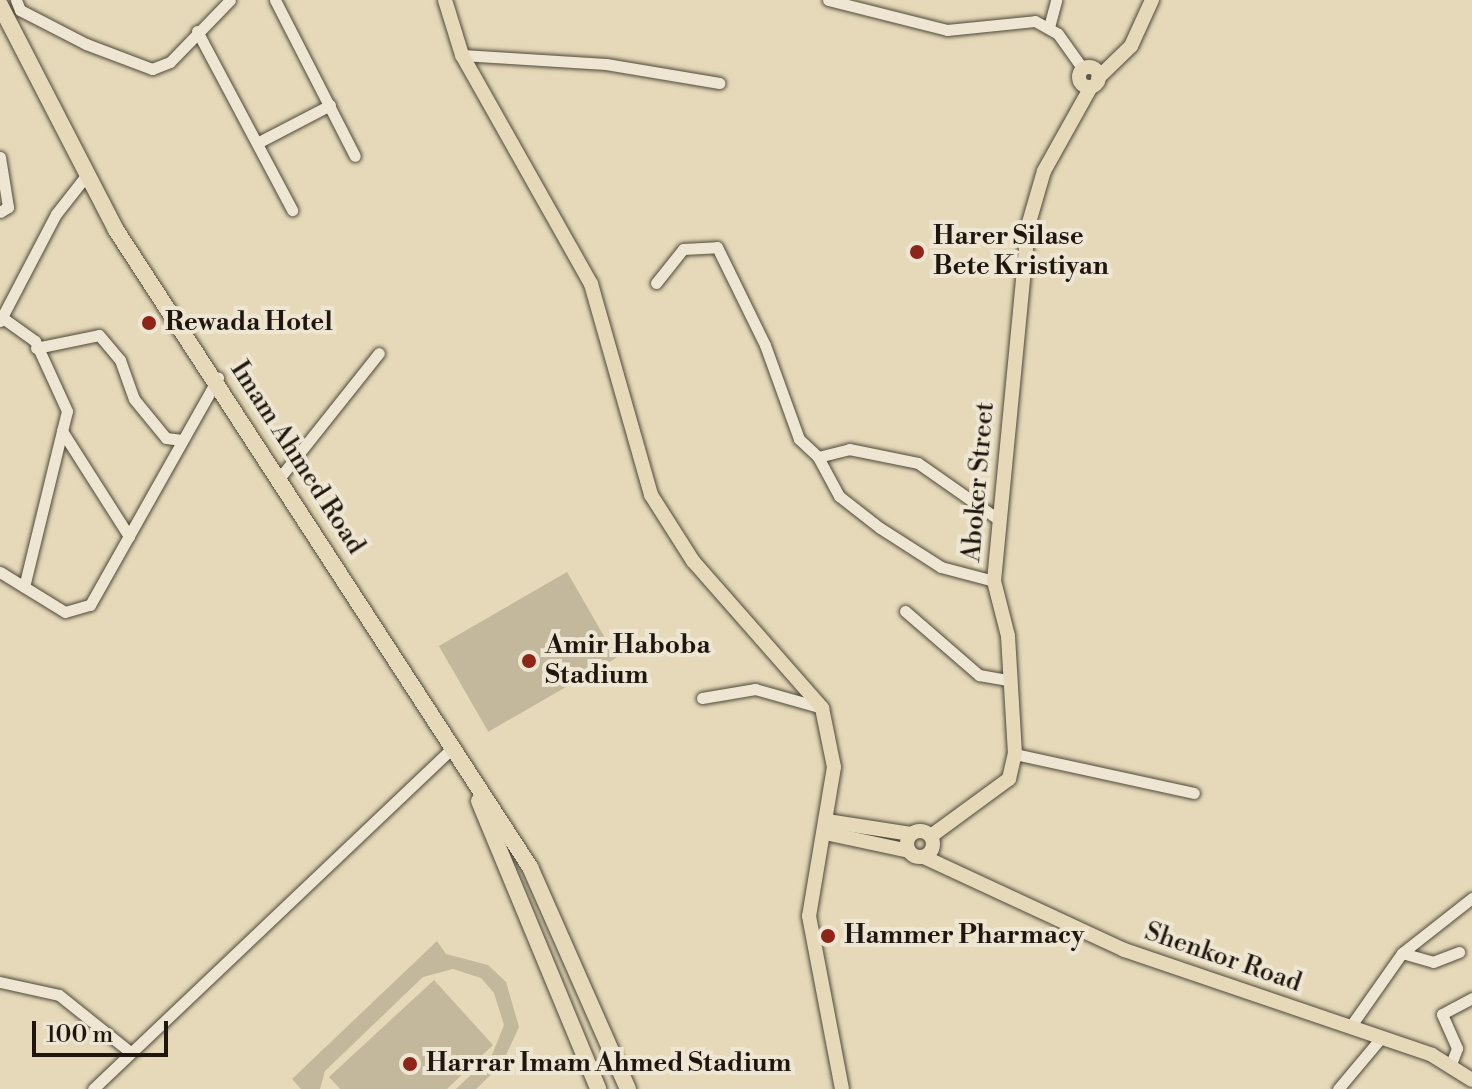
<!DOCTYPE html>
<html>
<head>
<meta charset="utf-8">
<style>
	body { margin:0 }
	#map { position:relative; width:1472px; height:1089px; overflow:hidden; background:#e5d9b9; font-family:"Libre Bodoni",serif }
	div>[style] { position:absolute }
	.green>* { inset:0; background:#c3b89c; transform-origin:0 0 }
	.roads { filter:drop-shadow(0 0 2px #50483a) drop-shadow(0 0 2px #50483a) }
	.minor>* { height:11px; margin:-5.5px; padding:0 5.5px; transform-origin:5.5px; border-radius:5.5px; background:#eee6d2 }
	.major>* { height:14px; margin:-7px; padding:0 7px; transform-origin:7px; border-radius:7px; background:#e5d9b9 }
	.major>.ring { margin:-7px; padding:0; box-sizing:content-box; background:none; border:14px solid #e5d9b9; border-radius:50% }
	.highway>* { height:16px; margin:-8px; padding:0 8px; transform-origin:8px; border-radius:8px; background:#e5d9b9 }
	.dots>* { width:22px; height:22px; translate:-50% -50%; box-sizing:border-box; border:4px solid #eee6d2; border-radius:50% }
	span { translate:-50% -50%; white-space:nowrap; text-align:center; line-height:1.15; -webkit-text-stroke:8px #eee6d2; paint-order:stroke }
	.poi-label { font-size:26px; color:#1f170f; font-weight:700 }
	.left { translate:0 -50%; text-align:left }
	.street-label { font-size:26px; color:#1f170f }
	.scale { position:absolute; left:32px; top:1021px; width:136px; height:36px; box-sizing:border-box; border:4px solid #1f170f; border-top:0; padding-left:10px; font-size:24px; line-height:28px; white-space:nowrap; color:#1f170f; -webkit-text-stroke:6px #eee6d2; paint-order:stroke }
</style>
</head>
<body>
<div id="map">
	<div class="green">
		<div style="left:567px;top:572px;width:99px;height:148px;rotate:60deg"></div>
		<div style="clip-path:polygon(437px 941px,446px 954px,488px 965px,506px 982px,519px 1027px,502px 1064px,476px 1089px,456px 1089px,492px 1055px,504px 1025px,494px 993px,481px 978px,453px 969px,423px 977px,325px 1071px,320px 1089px,301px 1089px,292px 1079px)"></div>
		<div style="clip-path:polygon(434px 980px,493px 1045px,447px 1089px,340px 1089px,329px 1077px)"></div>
	</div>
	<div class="roads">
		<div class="minor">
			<div style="left:16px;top:0;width:11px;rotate:68deg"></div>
			<div style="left:20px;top:10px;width:74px;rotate:27.3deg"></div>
			<div style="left:86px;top:44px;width:71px;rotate:20.7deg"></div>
			<div style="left:152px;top:69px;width:19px;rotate:-21deg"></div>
			<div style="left:170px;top:62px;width:86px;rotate:-45.9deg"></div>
			<div style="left:275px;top:0;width:175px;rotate:62.9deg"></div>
			<div style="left:828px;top:0;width:123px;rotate:14.1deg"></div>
			<div style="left:947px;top:30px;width:88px;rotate:-5.8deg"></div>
			<div style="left:1035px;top:21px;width:26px;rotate:29deg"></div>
			<div style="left:1058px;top:34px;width:43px;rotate:54.5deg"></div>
			<div style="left:1049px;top:27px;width:28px;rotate:-75deg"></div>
			<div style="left:197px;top:31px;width:203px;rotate:62deg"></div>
			<div style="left:462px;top:55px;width:144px;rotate:3.6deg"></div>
			<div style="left:606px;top:64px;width:115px;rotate:9.5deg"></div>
			<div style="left:259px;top:142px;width:80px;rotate:-27.5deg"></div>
			<div style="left:0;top:157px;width:51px;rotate:80.9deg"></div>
			<div style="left:8px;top:207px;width:9px;rotate:148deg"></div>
			<div style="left:656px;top:283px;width:43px;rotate:-51.5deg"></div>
			<div style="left:683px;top:249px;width:34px;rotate:-3deg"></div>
			<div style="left:717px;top:247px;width:109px;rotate:63.9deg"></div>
			<div style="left:765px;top:345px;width:100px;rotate:70.1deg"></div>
			<div style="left:799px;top:439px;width:26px;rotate:43deg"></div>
			<div style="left:0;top:316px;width:43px;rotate:35.5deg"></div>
			<div style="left:35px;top:341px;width:77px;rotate:65.4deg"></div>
			<div style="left:67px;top:411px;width:21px;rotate:104deg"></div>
			<div style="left:62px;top:431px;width:125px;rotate:57.5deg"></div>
			<div style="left:0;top:321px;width:121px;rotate:-62.4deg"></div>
			<div style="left:56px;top:214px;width:47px;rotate:-51.9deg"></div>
			<div style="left:36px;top:348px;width:64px;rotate:-11.7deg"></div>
			<div style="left:99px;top:335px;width:33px;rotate:50deg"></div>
			<div style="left:120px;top:360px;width:41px;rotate:70.3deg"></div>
			<div style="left:134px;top:399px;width:50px;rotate:50.6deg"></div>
			<div style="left:166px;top:438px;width:16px;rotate:7deg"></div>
			<div style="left:281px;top:476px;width:157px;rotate:-51.5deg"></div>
			<div style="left:0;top:572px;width:76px;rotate:31.6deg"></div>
			<div style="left:65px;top:612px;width:26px;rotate:-16deg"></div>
			<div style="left:90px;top:605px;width:261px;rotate:-60.6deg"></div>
			<div style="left:994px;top:581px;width:55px;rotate:-165.2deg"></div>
			<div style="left:941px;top:567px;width:72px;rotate:-147.4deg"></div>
			<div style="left:880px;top:528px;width:52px;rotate:-142deg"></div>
			<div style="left:839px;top:496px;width:44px;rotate:-118.3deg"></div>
			<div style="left:818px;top:457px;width:32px;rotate:-14deg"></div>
			<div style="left:849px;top:449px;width:70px;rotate:11.5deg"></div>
			<div style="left:918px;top:463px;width:98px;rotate:35deg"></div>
			<div style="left:24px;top:587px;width:161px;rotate:-76.3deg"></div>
			<div style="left:905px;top:611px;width:98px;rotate:40.9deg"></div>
			<div style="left:979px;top:675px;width:28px;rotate:10deg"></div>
			<div style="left:702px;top:698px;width:54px;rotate:-9.6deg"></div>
			<div style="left:755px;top:689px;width:70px;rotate:15.8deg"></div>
			<div style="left:1015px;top:754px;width:183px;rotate:12.3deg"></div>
			<div style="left:1402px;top:953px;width:32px;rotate:16deg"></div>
			<div style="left:1433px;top:962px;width:28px;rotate:-21deg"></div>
			<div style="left:0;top:982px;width:60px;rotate:12.4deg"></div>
			<div style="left:59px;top:995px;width:90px;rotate:38.7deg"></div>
			<div style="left:1350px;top:1027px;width:90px;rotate:-54.9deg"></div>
			<div style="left:1402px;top:953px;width:89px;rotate:-38.2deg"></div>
			<div style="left:1451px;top:1064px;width:17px;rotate:-69deg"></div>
			<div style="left:1457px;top:1048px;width:37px;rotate:-114deg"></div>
			<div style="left:1442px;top:1014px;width:34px;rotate:-28deg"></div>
			<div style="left:93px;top:1089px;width:497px;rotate:-43.5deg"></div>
			<div style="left:1338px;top:1089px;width:65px;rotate:-50deg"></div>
		</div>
		<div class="major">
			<div style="left:445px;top:0;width:58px;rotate:72.8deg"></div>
			<div style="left:462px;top:55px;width:263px;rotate:60.6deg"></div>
			<div style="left:591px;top:284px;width:219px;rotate:74.1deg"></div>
			<div style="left:651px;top:495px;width:78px;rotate:57.5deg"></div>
			<div style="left:693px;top:561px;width:196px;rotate:48.7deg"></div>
			<div style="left:822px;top:708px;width:60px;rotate:78.5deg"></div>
			<div style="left:834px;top:767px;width:151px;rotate:99.5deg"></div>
			<div style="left:809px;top:916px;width:176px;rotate:79.2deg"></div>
			<div class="ring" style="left:1079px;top:67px;width:6px;height:6px"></div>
			<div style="left:1098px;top:78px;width:46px;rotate:-44.1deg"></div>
			<div style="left:1131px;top:46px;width:51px;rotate:-65.5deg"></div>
			<div style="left:827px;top:821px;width:85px;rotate:8.8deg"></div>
			<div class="ring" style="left:907px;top:831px;width:12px;height:12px"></div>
			<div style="left:825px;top:833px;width:86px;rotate:12.1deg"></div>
			<div style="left:931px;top:836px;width:97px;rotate:-36.2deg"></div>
			<div style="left:1009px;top:779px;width:26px;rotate:-77deg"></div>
			<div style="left:1015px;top:754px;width:118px;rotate:-93.4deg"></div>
			<div style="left:1008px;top:636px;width:57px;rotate:-104.3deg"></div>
			<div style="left:994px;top:581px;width:357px;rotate:-84.5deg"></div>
			<div style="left:1028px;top:226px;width:57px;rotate:-73.8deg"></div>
			<div style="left:1044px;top:171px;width:96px;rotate:-60.8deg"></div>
			<div style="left:924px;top:857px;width:221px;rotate:24.9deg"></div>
			<div style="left:1124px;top:950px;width:325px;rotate:18.8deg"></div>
			<div style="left:1432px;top:1055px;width:47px;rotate:32deg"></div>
		</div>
		<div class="highway">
			<div style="left:0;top:5px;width:253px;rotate:62.7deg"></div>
			<div style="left:116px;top:230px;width:760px;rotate:56.98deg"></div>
			<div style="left:530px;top:867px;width:243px;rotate:66.2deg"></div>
			<div style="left:479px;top:801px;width:312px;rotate:67.5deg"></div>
		</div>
	</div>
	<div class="dots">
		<div style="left:917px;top:252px;background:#8f2418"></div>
		<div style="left:149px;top:323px;background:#8f2418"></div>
		<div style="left:529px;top:661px;background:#8f2418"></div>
		<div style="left:828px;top:936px;background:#8f2418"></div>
		<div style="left:410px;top:1064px;background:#8f2418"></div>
	</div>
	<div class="poi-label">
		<span class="left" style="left:933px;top:252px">Harer Silase<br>Bete Kristiyan</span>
		<span class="left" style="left:165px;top:323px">Rewada Hotel</span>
		<span class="left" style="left:545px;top:661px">Amir Haboba<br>Stadium</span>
		<span class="left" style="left:844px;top:936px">Hammer Pharmacy</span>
		<span class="left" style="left:426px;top:1064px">Harrar Imam Ahmed Stadium</span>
	</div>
	<div class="street-label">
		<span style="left:297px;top:458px;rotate:57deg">Imam Ahmed Road</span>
		<span style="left:979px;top:482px;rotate:-85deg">Aboker Street</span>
		<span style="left:1223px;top:958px;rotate:19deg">Shenkor Road</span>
	</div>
	<div class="scale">100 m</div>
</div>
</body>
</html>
